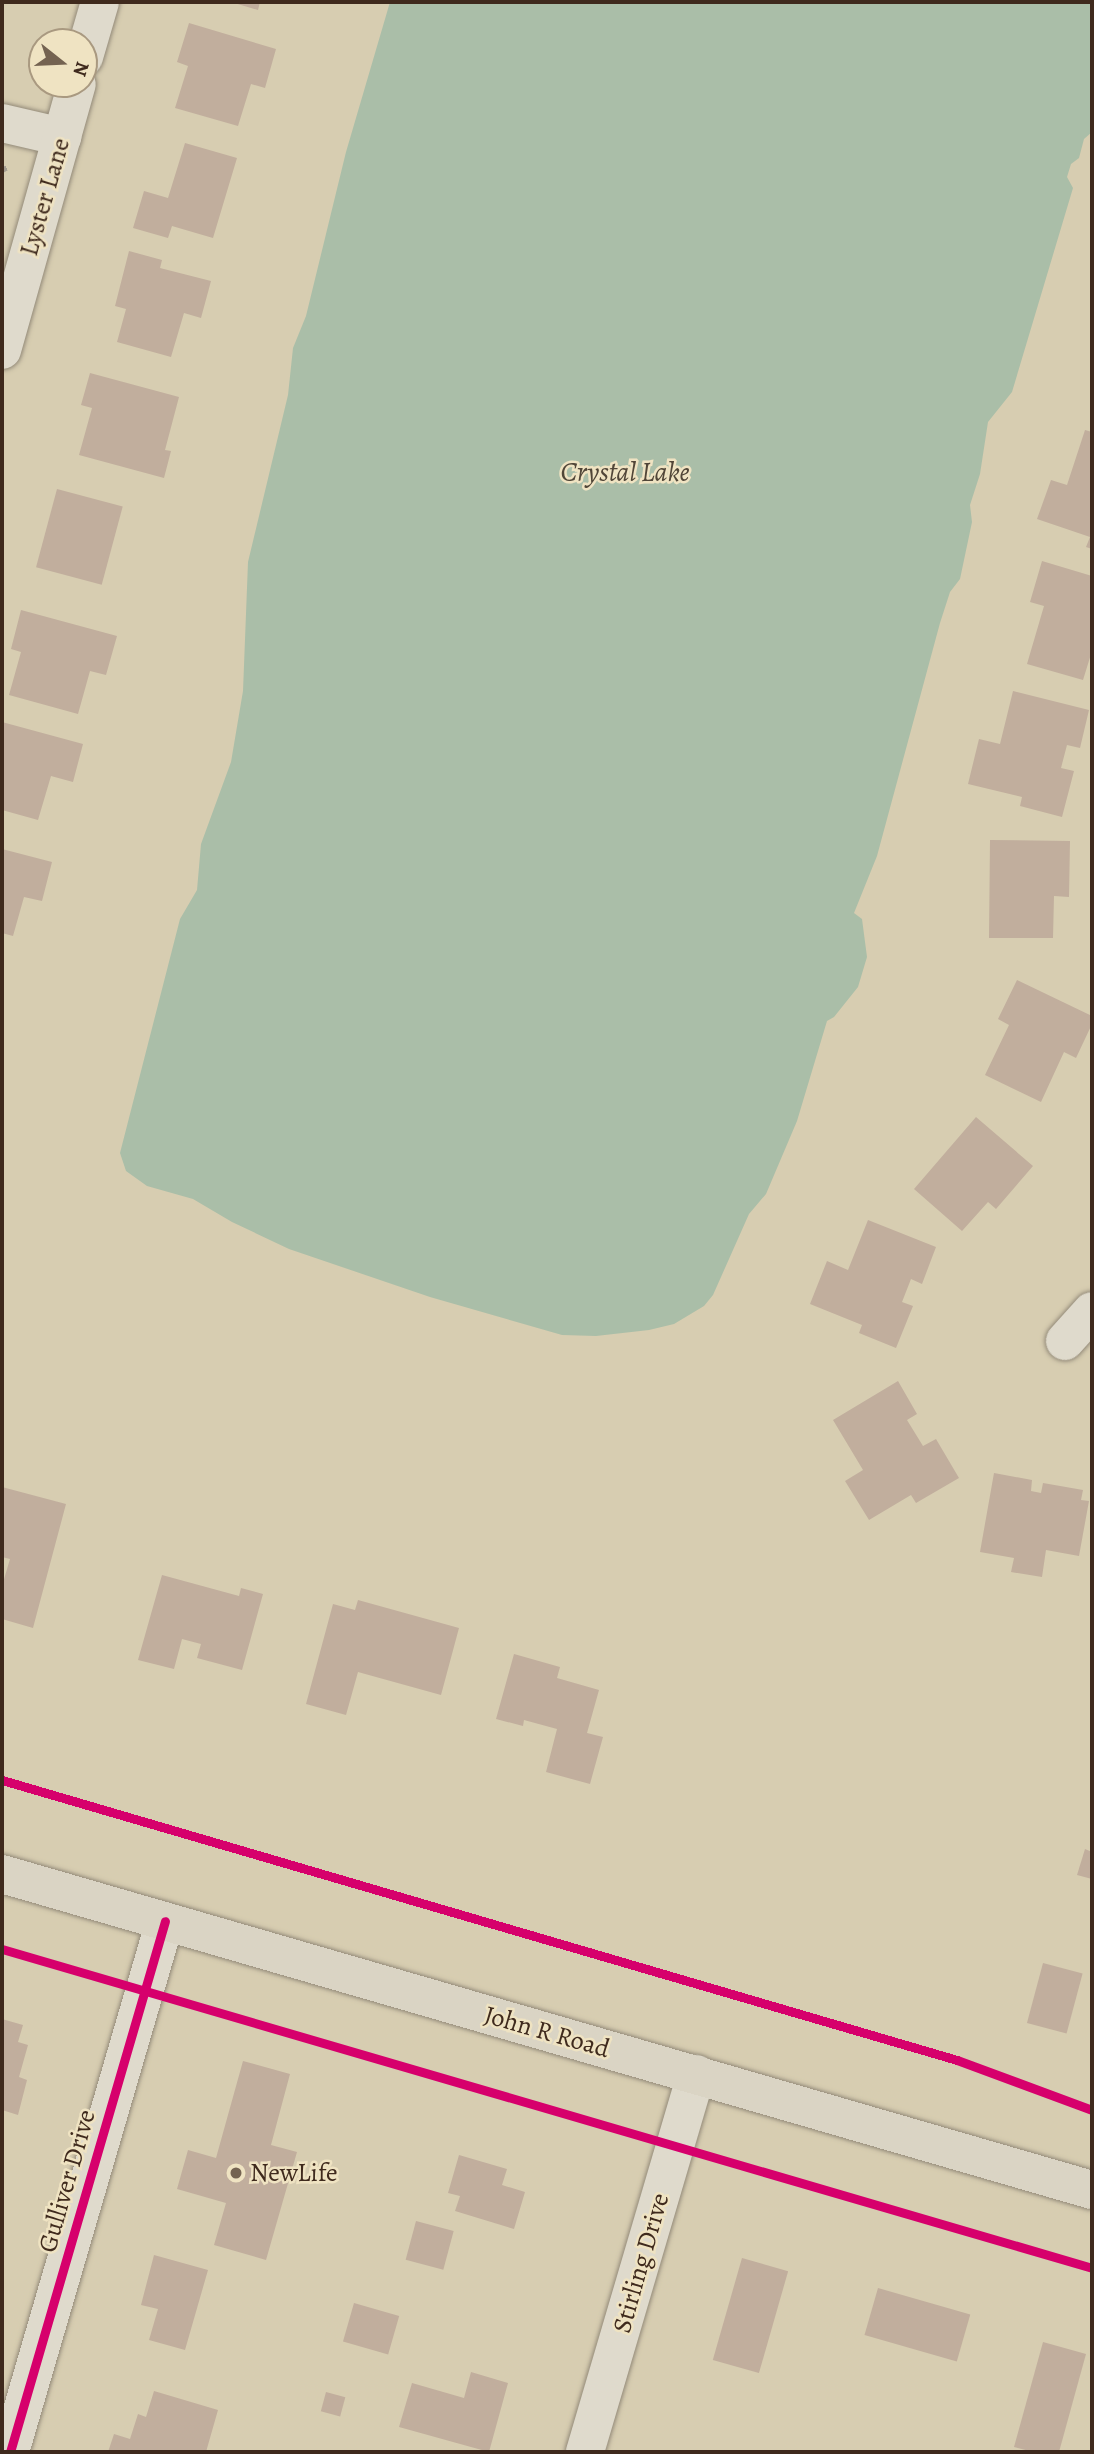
<!DOCTYPE html>
<html>
<head>
<meta charset="utf-8">
<style>
	body { margin:0 }
	#map { position:relative; width:1094px; height:2454px; overflow:hidden; background:#d7cdb1; font-family:Alegreya,serif }
	div>[style] { position:absolute }
	.water>* { inset:0; background:#aabea8 }
	.building>* { inset:0; background:#c1ae9d; transform-origin:0 0 }
	.path>* { height:4.5px; margin-top:-2.25px; transform-origin:0; background:repeating-linear-gradient(90deg,#a59e92 0 5px,transparent 0 8.5px) }
	.roads { filter:drop-shadow(0 0 2px #938a79) drop-shadow(0 0 2px #938a79) }
	.minor>* { height:38px; margin:-19px; padding:0 19px; transform-origin:19px; border-radius:19px; background:#dfdacc }
	.major>* { height:38px; margin:-19px; padding:0 19px; transform-origin:19px; border-radius:19px; background:#dad4c4 }
	.cycleway>* { height:9px; margin:-4.5px; padding:0 4.5px; transform-origin:4.5px; border-radius:4.5px; background:#d6006c }
	.dots>* { width:19px; height:19px; translate:-50% -50%; box-sizing:border-box; border:4px solid #efe3c2; border-radius:50% }
	span { translate:-50% -50%; white-space:nowrap; text-align:center; line-height:1.15; -webkit-text-stroke:5px #efe3c2; paint-order:stroke }
	.street-label { font-size:26px; color:#3f2a1d }
	.poi-label { font-size:26px; color:#3f2a1d }
	.left { translate:0 -50%; text-align:left }
	.water-label { font-size:28px; color:#514638; font-style:italic }
	.frame { position:absolute; inset:0; border:4px solid #3f2a1d; pointer-events:none }
	.north { position:absolute; left:28px; top:28px; width:70px; height:70px; box-sizing:border-box; background:#efe3c2; border:2px solid #a99980; border-radius:50%; rotate:108deg; font-size:19px; font-weight:700; line-height:28px; text-align:center; color:#3f2a1d }
	.north::after { content:''; display:block; margin:auto; width:24px; height:32px; background:#746351; clip-path:polygon(50% 0,100% 100%,50% 72%,0 100%) }
</style>
</head>
<body>
<div id="map">
	<div class="water">
		<div style="clip-path:polygon(390px 2px,1092px 2px,1092px 132px,1084px 139px,1079px 158px,1071px 164px,1067px 177px,1073px 188px,1012px 392px,988px 422px,980px 474px,970px 505px,972px 522px,960px 579px,950px 592px,940px 623px,877px 856px,854px 913px,862px 919px,867px 957px,858px 987px,834px 1017px,827px 1021px,797px 1121px,766px 1194px,749px 1214px,713px 1295px,704px 1306px,674px 1324px,649px 1330px,596px 1336px,562px 1335px,430px 1297px,289px 1249px,232px 1222px,193px 1199px,147px 1186px,126px 1171px,120px 1153px,180px 919px,197px 890px,201px 844px,231px 762px,243px 691px,248px 562px,288px 395px,293px 348px,306px 316px,346px 152px)"></div>
	</div>
	<div class="building">
		<div style="clip-path:polygon(231px 2px,260px 2px,258px 10px)"></div>
		<div style="clip-path:polygon(189px 23px,276px 49px,265px 88px,251px 84px,238px 126px,175px 108px,188px 66px,177px 62px)"></div>
		<div style="clip-path:polygon(185px 143px,237px 158px,213px 238px,172px 226px,168px 238px,133px 228px,144px 191px,168px 198px)"></div>
		<div style="clip-path:polygon(129px 251px,162px 260px,160px 268px,211px 281px,201px 318px,184px 313px,171px 357px,117px 342px,126px 309px,115px 306px)"></div>
		<div style="clip-path:polygon(90px 373px,179px 397px,165px 450px,171px 451px,164px 478px,79px 455px,92px 408px,81px 405px)"></div>
		<div style="clip-path:polygon(1085px 430px,1092px 432px,1092px 549px,1086px 547px,1090px 537px,1037px 519px,1051px 480px,1067px 485px)"></div>
		<div style="left:57px;top:489px;width:68px;height:81px;rotate:15deg"></div>
		<div style="clip-path:polygon(1042px 561px,1092px 576px,1092px 651px,1083px 680px,1027px 664px,1044px 606px,1030px 602px)"></div>
		<div style="clip-path:polygon(21px 610px,117px 636px,106px 675px,90px 671px,78px 714px,9px 695px,21px 652px,11px 649px)"></div>
		<div style="clip-path:polygon(1013px 691px,1089px 710px,1080px 748px,1067px 745px,1061px 768px,1074px 771px,1062px 817px,1020px 806px,1022px 797px,968px 784px,979px 739px,1000px 744px)"></div>
		<div style="clip-path:polygon(2px 722px,83px 744px,73px 782px,51px 776px,38px 820px,2px 810px)"></div>
		<div style="clip-path:polygon(990px 840px,1070px 841px,1069px 897px,1054px 896px,1053px 938px,989px 938px)"></div>
		<div style="clip-path:polygon(2px 849px,52px 862px,42px 901px,24px 897px,13px 936px,2px 933px)"></div>
		<div style="clip-path:polygon(1017px 980px,1092px 1016px,1092px 1024px,1076px 1058px,1064px 1052px,1041px 1102px,985px 1075px,1009px 1025px,998px 1019px)"></div>
		<div style="clip-path:polygon(976px 1117px,1033px 1166px,996px 1209px,988px 1202px,962px 1231px,914px 1189px)"></div>
		<div style="clip-path:polygon(868px 1220px,936px 1247px,922px 1284px,911px 1279px,902px 1302px,913px 1306px,896px 1348px,859px 1333px,862px 1325px,810px 1304px,827px 1261px,848px 1270px)"></div>
		<div style="clip-path:polygon(898px 1381px,917px 1414px,907px 1420px,923px 1446px,936px 1439px,959px 1478px,916px 1503px,911px 1495px,869px 1520px,845px 1481px,863px 1470px,833px 1420px)"></div>
		<div style="clip-path:polygon(994px 1473px,1032px 1480px,1031px 1491px,1041px 1493px,1043px 1483px,1083px 1490px,1081px 1500px,1089px 1501px,1079px 1556px,1046px 1550px,1042px 1577px,1011px 1572px,1014px 1558px,980px 1552px)"></div>
		<div style="clip-path:polygon(2px 1487px,66px 1504px,33px 1628px,2px 1619px,2px 1586px,10px 1559px,2px 1557px)"></div>
		<div style="clip-path:polygon(162px 1575px,239px 1596px,241px 1588px,263px 1594px,242px 1670px,197px 1658px,201px 1644px,182px 1639px,174px 1669px,138px 1660px)"></div>
		<div style="clip-path:polygon(358px 1600px,459px 1628px,441px 1695px,358px 1672px,346px 1715px,306px 1704px,333px 1604px,355px 1610px)"></div>
		<div style="clip-path:polygon(514px 1654px,560px 1667px,557px 1678px,599px 1690px,587px 1733px,603px 1737px,590px 1784px,546px 1772px,557px 1729px,524px 1720px,523px 1726px,496px 1719px)"></div>
		<div style="clip-path:polygon(1085px 1849px,1092px 1852px,1092px 1879px,1077px 1875px)"></div>
		<div style="left:1043px;top:1963px;width:41px;height:62px;rotate:15deg"></div>
		<div style="clip-path:polygon(2px 2019px,23px 2025px,18px 2042px,28px 2045px,19px 2077px,27px 2080px,18px 2115px,2px 2110px)"></div>
		<div style="clip-path:polygon(243px 2061px,290px 2074px,271px 2145px,297px 2152px,266px 2260px,214px 2245px,226px 2203px,177px 2189px,188px 2150px,216px 2158px)"></div>
		<div style="clip-path:polygon(459px 2155px,507px 2169px,502px 2185px,525px 2192px,514px 2229px,455px 2211px,460px 2196px,448px 2193px)"></div>
		<div style="left:416px;top:2221px;width:39px;height:40px;rotate:15deg"></div>
		<div style="clip-path:polygon(154px 2255px,208px 2270px,185px 2350px,149px 2340px,158px 2309px,141px 2305px)"></div>
		<div style="left:742px;top:2258px;width:48px;height:106px;rotate:16deg"></div>
		<div style="left:878px;top:2288px;width:96px;height:49px;rotate:16deg"></div>
		<div style="left:354px;top:2303px;width:47px;height:40px;rotate:16deg"></div>
		<div style="clip-path:polygon(1043px 2342px,1086px 2354px,1059px 2452px,1033px 2452px,1014px 2447px)"></div>
		<div style="clip-path:polygon(471px 2372px,508px 2383px,489px 2452px,399px 2427px,412px 2383px,464px 2398px)"></div>
		<div style="clip-path:polygon(154px 2391px,218px 2410px,206px 2452px,108px 2452px,114px 2434px,130px 2439px,138px 2414px,146px 2417px)"></div>
		<div style="left:326px;top:2392px;width:20px;height:20px;rotate:15deg"></div>
	</div>
	<div class="path">
		<div style="left:2px;top:170px;width:8px;rotate:-30deg"></div>
	</div>
	<div class="roads">
		<div class="minor">
			<div style="left:84px;top:57px;width:57px;rotate:-73.8deg"></div>
			<div style="left:2px;top:123px;width:62px;rotate:13.1deg"></div>
			<div style="left:2px;top:350px;width:276px;rotate:-74.3deg"></div>
			<div style="left:1065px;top:1341px;width:40px;rotate:-48deg"></div>
			<div style="left:10px;top:2452px;width:553px;rotate:-73.73deg"></div>
			<div style="left:585px;top:2452px;width:394px;rotate:-73.6deg"></div>
		</div>
		<div class="major">
			<div style="left:2px;top:1874px;width:1135px;rotate:16.17deg"></div>
		</div>
	</div>
	<div class="cycleway">
		<div style="left:2px;top:1780px;width:995px;rotate:16.34deg"></div>
		<div style="left:957px;top:2060px;width:144px;rotate:20.3deg"></div>
		<div style="left:2px;top:1949px;width:1136px;rotate:16.31deg"></div>
		<div style="left:10px;top:2452px;width:553px;rotate:-73.73deg"></div>
	</div>
	<div class="dots">
		<div style="left:236px;top:2173px;background:#746351"></div>
	</div>
	<div class="street-label">
		<span style="left:45px;top:197px;rotate:-74deg">Lyster Lane</span>
		<span style="left:547px;top:2032px;rotate:16deg">John R Road</span>
		<span style="left:67px;top:2181px;rotate:-74deg">Gulliver Drive</span>
		<span style="left:641px;top:2263px;rotate:-74deg">Stirling Drive</span>
	</div>
	<div class="poi-label">
		<span class="left" style="left:250px;top:2173px">NewLife</span>
	</div>
	<div class="water-label">
		<span style="left:625px;top:472px">Crystal Lake</span>
	</div>
	<div class="frame"></div>
	<div class="north">N</div>
</div>
</body>
</html>
